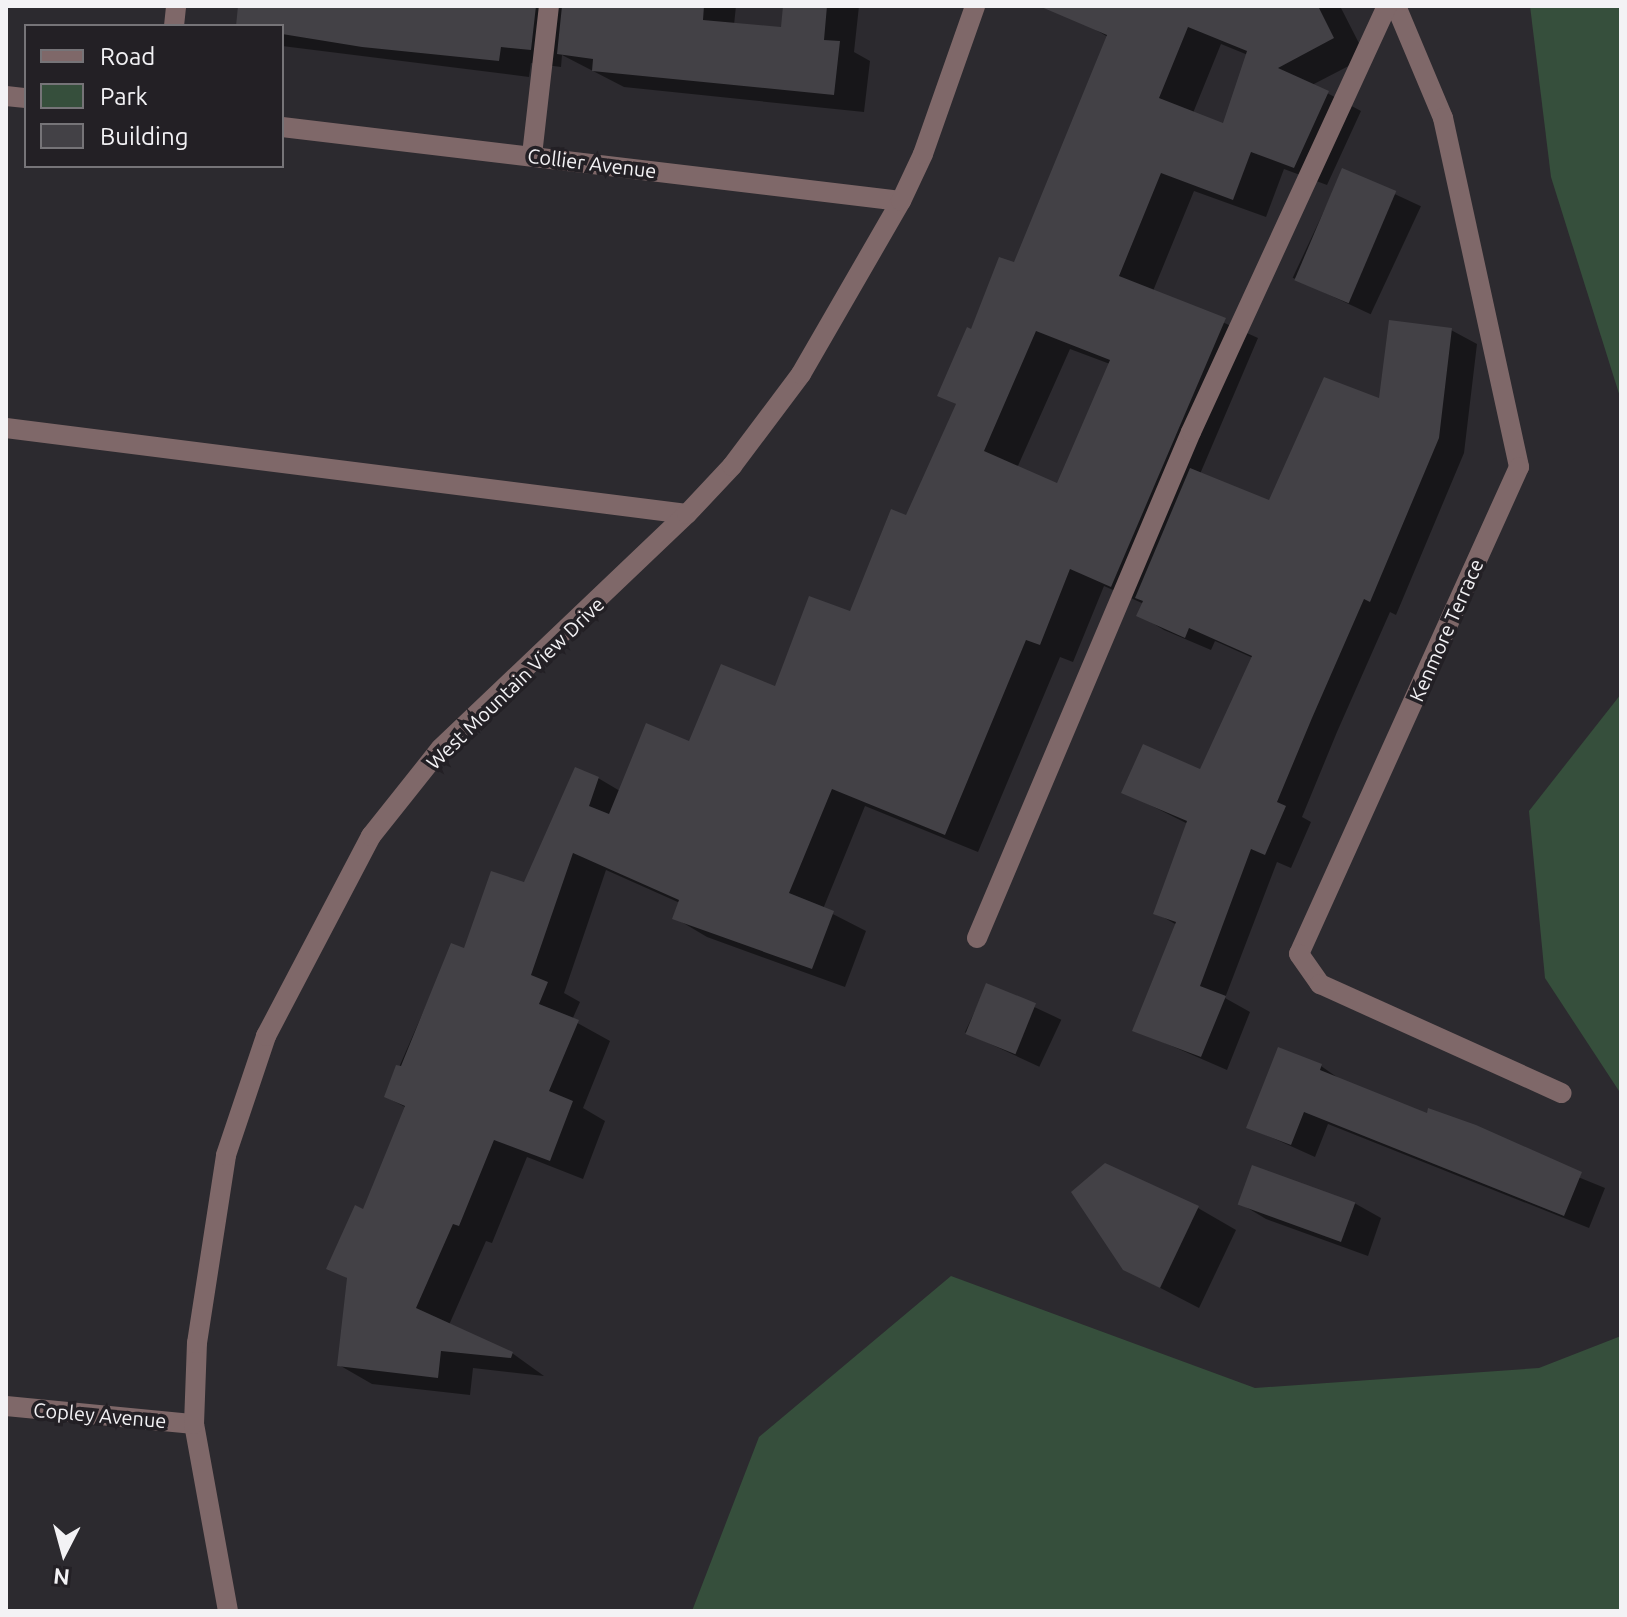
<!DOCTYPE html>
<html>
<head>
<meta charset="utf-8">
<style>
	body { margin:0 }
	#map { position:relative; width:1627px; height:1617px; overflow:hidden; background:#2c2a2f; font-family:Ubuntu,sans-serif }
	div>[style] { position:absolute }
	.green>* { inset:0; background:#364f3c }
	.shadow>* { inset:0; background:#0007; transform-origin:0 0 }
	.building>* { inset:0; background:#434146; transform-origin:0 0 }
	.minor>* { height:20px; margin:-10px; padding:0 10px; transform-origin:10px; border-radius:10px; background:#7f6869 }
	span { translate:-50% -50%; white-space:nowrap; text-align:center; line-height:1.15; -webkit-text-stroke:7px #232025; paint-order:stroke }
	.street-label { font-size:20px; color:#f3f2f5 }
	.frame { position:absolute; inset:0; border:8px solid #f3f2f5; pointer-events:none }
	.legend { position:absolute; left:24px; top:24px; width:260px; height:144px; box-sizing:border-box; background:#232025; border:2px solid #767478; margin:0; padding:10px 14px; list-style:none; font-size:24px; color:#f3f2f5 }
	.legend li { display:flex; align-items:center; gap:16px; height:40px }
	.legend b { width:40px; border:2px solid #767478 }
	.north { position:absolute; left:24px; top:1513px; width:80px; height:80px; -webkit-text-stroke:6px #232025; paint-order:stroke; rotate:186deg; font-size:22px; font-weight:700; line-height:32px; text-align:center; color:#f3f2f5 }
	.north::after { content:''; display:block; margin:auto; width:28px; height:36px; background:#f3f2f5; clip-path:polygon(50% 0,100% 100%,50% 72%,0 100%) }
</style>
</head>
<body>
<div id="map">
	<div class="green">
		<div style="clip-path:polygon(1530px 6px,1621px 6px,1621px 400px,1551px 177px)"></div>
		<div style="clip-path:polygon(1621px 694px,1621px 1094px,1545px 978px,1529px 811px)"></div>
		<div style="clip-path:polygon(951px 1276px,1255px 1388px,1539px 1368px,1621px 1336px,1621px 1611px,692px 1611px,759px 1437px)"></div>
	</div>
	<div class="shadow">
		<div style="clip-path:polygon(242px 6px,736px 6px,734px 25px,782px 29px,785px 6px,859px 6px,854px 52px,870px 61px,864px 112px,624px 87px,562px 55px,561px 67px,531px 63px,529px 77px,282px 46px,282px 26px,240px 26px)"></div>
		<div style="clip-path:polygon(evenodd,1100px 6px,1340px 6px,1366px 57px,1312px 85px,1361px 111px,1327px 185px,1284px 169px,1266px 217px,1194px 191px,1153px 291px,1258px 338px,1200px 474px,1270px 502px,1451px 330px,1477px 344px,1464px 453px,1396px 615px,1390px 612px,1337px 732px,1302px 817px,1311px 822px,1291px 868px,1277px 862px,1225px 998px,1250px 1012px,1227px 1070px,1135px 1030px,1177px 925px,1156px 913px,1188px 824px,1124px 792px,1201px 772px,1253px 658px,1215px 641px,1211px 650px,1164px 630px,1139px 615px,1144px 604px,1104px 586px,1073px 662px,1060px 657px,978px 852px,865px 806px,823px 909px,866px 931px,845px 987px,707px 937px,675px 918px,680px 903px,606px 870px,564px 993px,580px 1002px,572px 1020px,610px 1041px,583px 1108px,605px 1121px,583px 1179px,527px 1157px,492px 1243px,486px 1241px,449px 1325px,512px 1353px,544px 1376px,473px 1368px,470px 1395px,372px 1384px,339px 1365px,349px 1279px,329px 1268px,364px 1211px,407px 1108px,386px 1097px,452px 946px,465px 951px,525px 885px,598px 778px,620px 791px,776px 688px,851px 614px,907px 518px,958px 405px,939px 395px,1015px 265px,1108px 37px,1091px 27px,1100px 6px,1221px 44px,1248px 55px,1225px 125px,1193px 113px,1221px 44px,1100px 6px,1070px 349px,1110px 364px,1058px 486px,1017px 468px,1070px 349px)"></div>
		<div style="left:1343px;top:170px;width:86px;height:119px;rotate:25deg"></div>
		<div style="left:987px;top:985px;width:82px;height:52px;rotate:25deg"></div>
		<div style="clip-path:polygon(1321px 1066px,1344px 1082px,1605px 1188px,1589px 1228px,1328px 1124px,1315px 1157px,1248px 1127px)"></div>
		<div style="clip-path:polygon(1253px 1167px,1356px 1204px,1381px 1218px,1368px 1256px,1266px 1219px,1241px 1204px)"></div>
		<div style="clip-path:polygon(1198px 1208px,1236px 1230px,1199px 1308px,1124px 1269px)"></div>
	</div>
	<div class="building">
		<div style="clip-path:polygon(238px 6px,536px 6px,531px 50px,501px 47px,499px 61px,362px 47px,282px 34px,282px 26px,236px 26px)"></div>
		<div style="clip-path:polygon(562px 6px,704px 6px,703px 20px,781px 27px,783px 6px,827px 6px,824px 40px,840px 41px,834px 95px,592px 71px,593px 59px,557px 54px)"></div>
		<div style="clip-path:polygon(evenodd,1039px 6px,1318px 6px,1334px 38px,1278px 68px,1329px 91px,1294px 168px,1251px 152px,1233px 200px,1161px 173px,1119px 276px,1226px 318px,1111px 587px,1070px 569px,1040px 645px,1026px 640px,945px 835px,832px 789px,789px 893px,834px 911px,812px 969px,672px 919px,679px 900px,573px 853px,531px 975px,548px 982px,539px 1004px,579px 1020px,549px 1091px,573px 1101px,550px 1161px,494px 1140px,459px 1226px,453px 1224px,416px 1308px,513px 1352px,511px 1358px,441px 1351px,438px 1378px,337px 1366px,347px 1278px,326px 1269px,355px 1205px,363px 1209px,405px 1106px,384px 1097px,396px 1065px,401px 1066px,451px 943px,464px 948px,491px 871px,524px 882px,575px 767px,599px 777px,589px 806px,609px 814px,646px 723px,689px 741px,721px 664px,775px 686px,809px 596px,850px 611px,891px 509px,906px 515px,956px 404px,937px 396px,967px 327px,971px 329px,999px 257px,1014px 262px,1107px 35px,1039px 6px,1188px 27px,1247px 51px,1223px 123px,1159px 98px,1188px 27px,1039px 6px,1036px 331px,1110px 360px,1057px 483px,984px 451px,1036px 331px)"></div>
		<div style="left:1342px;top:168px;width:59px;height:122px;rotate:23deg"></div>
		<div style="clip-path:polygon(1389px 320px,1452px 328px,1439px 438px,1370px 602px,1364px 599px,1312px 718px,1277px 802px,1286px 806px,1265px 855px,1251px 849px,1200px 986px,1226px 996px,1201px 1057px,1132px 1031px,1176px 922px,1153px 914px,1187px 821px,1121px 793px,1143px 744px,1200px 769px,1252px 656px,1189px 628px,1185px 638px,1136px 616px,1143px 601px,1135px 598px,1190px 468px,1269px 500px,1324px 377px,1379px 398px)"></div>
		<div style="left:986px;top:983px;width:54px;height:55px;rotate:22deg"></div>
		<div style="clip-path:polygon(1278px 1047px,1322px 1064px,1320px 1070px,1427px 1113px,1428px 1108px,1476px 1125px,1582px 1172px,1564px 1216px,1304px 1112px,1291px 1145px,1246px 1128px)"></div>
		<div style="clip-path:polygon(1105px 1163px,1199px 1206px,1160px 1288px,1123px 1270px,1071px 1192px)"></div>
		<div style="left:1252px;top:1165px;width:110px;height:42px;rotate:20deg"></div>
	</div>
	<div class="minor">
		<div style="left:1396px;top:6px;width:121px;rotate:67.2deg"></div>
		<div style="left:1443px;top:118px;width:357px;rotate:77.7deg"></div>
		<div style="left:1519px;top:467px;width:534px;rotate:114.31deg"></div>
		<div style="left:1299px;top:954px;width:37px;rotate:55deg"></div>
		<div style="left:1320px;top:984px;width:265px;rotate:24.3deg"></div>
		<div style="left:174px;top:26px;width:20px;rotate:-84deg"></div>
		<div style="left:6px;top:96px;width:20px;rotate:6deg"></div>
		<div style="left:282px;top:127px;width:623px;rotate:6.82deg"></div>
		<div style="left:532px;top:155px;width:150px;rotate:-83.5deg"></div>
		<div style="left:6px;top:428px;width:686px;rotate:7.2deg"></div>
		<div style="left:977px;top:938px;width:549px;rotate:-67.08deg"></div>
		<div style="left:1191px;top:432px;width:469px;rotate:-65.3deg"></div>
		<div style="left:6px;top:1406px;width:189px;rotate:5.5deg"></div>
		<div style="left:228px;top:1611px;width:190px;rotate:-100.3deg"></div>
		<div style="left:194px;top:1424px;width:81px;rotate:-87.9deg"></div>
		<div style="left:197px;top:1343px;width:190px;rotate:-81.2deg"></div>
		<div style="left:226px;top:1155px;width:126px;rotate:-71.4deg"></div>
		<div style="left:266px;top:1036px;width:226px;rotate:-62.3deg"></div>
		<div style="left:371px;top:836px;width:112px;rotate:-51.5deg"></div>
		<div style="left:441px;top:748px;width:340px;rotate:-43.6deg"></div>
		<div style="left:687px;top:514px;width:66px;rotate:-46.8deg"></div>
		<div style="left:732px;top:466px;width:115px;rotate:-53.1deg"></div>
		<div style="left:801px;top:374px;width:200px;rotate:-60deg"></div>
		<div style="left:901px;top:201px;width:52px;rotate:-64.9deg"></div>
		<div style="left:923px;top:154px;width:157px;rotate:-70.6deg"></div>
	</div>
	<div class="street-label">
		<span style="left:592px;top:163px;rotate:7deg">Collier Avenue</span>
		<span style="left:1446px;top:630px;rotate:-66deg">Kenmore Terrace</span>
		<span style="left:515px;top:683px;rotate:-44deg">West Mountain View Drive</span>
		<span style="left:100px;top:1415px;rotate:5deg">Copley Avenue</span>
	</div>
	<div class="frame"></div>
	<ul class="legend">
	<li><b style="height:10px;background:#7f6869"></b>Road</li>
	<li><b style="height:22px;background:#364f3c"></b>Park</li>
	<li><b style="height:22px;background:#434146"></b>Building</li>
	</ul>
	<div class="north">N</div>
</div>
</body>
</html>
